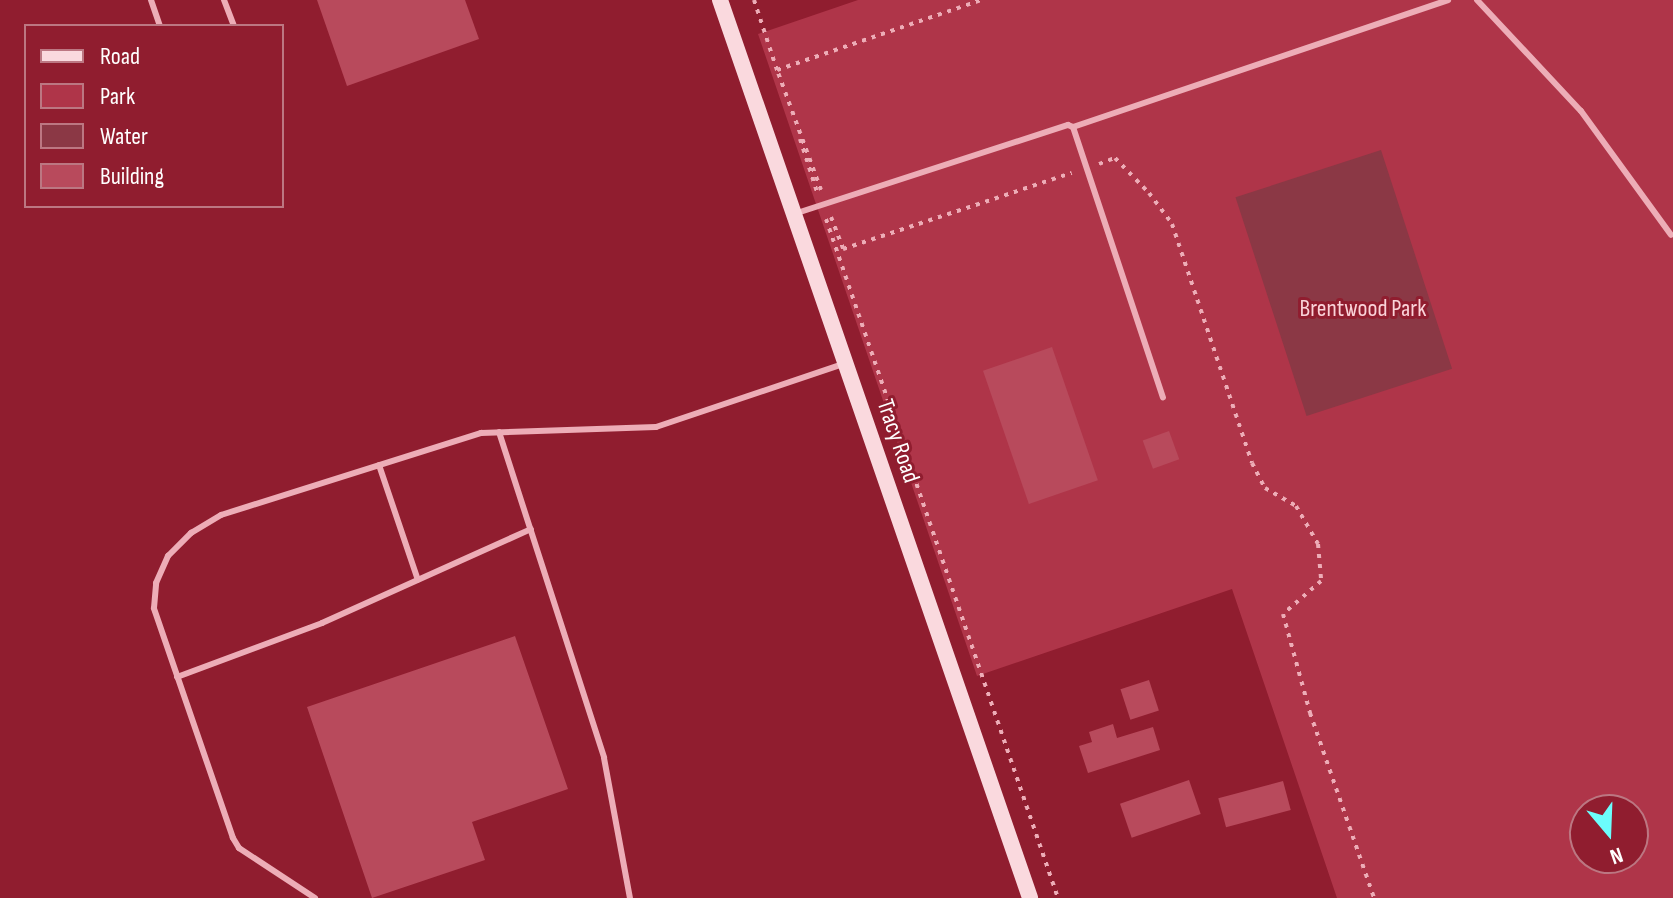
<!DOCTYPE html>
<html>
<head>
<meta charset="utf-8">
<style>
	body { margin:0 }
	#map { position:relative; width:1673px; height:898px; overflow:hidden; background:#901d2f; font-family:"Sofia Sans Condensed",sans-serif }
	div>[style] { position:absolute }
	.green>* { inset:0; background:#af3549 }
	.water>* { inset:0; background:#8b3845; transform-origin:0 0 }
	.building>* { inset:0; background:#b84a5c; transform-origin:0 0 }
	.path>* { height:4px; margin-top:-2px; transform-origin:0; background:repeating-linear-gradient(90deg,#edadb7 0 4px,transparent 0 10px) }
	.lane>* { height:6px; margin:-3px; padding:0 3px; transform-origin:3px; border-radius:3px; background:#edadb7 }
	.secondary>* { height:16px; margin:-8px; padding:0 8px; transform-origin:8px; border-radius:8px; background:#fad9de }
	span { translate:-50% -50%; white-space:nowrap; text-align:center; line-height:1.15; -webkit-text-stroke:6px #901d2f; paint-order:stroke }
	.park-label { font-size:24px; color:#fad3d9 }
	.street-label { font-size:24px; color:#fff }
	.legend { position:absolute; left:24px; top:24px; width:260px; height:184px; box-sizing:border-box; background:#901d2f; border:2px solid #bc7782; margin:0; padding:10px 14px; list-style:none; font-size:24px; color:#fff }
	.legend li { display:flex; align-items:center; gap:16px; height:40px }
	.legend b { width:40px; border:2px solid #bc7782 }
	.north { position:absolute; left:1569px; top:794px; width:80px; height:80px; box-sizing:border-box; background:#901d2f; border:2px solid #bc7782; border-radius:50%; rotate:161deg; font-size:22px; font-weight:700; line-height:32px; text-align:center; color:#fff }
	.north::after { content:''; display:block; margin:auto; width:28px; height:36px; background:#6cfdfc; clip-path:polygon(50% 0,100% 100%,50% 72%,0 100%) }
</style>
</head>
<body>
<div id="map">
	<div class="green">
		<div style="clip-path:polygon(evenodd,858px 0,1673px 0,1673px 898px,1337px 898px,1232px 589px,977px 676px,758px 34px,858px 0,1585px 810px,1633px 810px,1633px 858px,1585px 858px,1585px 810px)"></div>
	</div>
	<div class="water">
		<div style="left:1381px;top:150px;width:230px;height:153px;rotate:72deg"></div>
	</div>
	<div class="building">
		<div style="clip-path:polygon(317px 0,465px 0,479px 39px,347px 86px)"></div>
		<div style="left:1052px;top:347px;width:141px;height:73px;rotate:71deg"></div>
		<div style="left:1169px;top:431px;width:30px;height:28px;rotate:70deg"></div>
		<div style="clip-path:polygon(515px 636px,568px 789px,472px 822px,485px 860px,372px 898px,307px 707px)"></div>
		<div style="left:1149px;top:680px;width:32px;height:30px;rotate:72deg"></div>
		<div style="clip-path:polygon(1113px 724px,1117px 738px,1153px 727px,1160px 750px,1088px 773px,1079px 746px,1092px 742px,1089px 732px)"></div>
		<div style="left:1189px;top:780px;width:36px;height:73px;rotate:71deg"></div>
		<div style="left:1283px;top:781px;width:30px;height:67px;rotate:75deg"></div>
	</div>
	<div class="path">
		<div style="left:754px;top:0;width:74px;rotate:71.8deg"></div>
		<div style="left:800px;top:139px;width:56px;rotate:72.2deg"></div>
		<div style="left:1099px;top:164px;width:17px;rotate:-21deg"></div>
		<div style="left:1115px;top:158px;width:49px;rotate:45.8deg"></div>
		<div style="left:1149px;top:193px;width:39px;rotate:53deg"></div>
		<div style="left:1172px;top:224px;width:252px;rotate:71.5deg"></div>
		<div style="left:1252px;top:463px;width:28px;rotate:63deg"></div>
		<div style="left:1265px;top:488px;width:36px;rotate:30deg"></div>
		<div style="left:1296px;top:506px;width:44px;rotate:59.9deg"></div>
		<div style="left:1318px;top:544px;width:37px;rotate:85deg"></div>
		<div style="left:1321px;top:581px;width:50px;rotate:139deg"></div>
		<div style="left:1283px;top:614px;width:103px;rotate:74.7deg"></div>
		<div style="left:1310px;top:713px;width:196px;rotate:70.9deg"></div>
		<div style="left:821px;top:190px;width:128px;rotate:-110.1deg"></div>
		<div style="left:777px;top:70px;width:217px;rotate:-18.9deg"></div>
		<div style="left:831px;top:217px;width:34px;rotate:69deg"></div>
		<div style="left:843px;top:249px;width:241px;rotate:-18.4deg"></div>
		<div style="left:826px;top:219px;width:718px;rotate:71.14deg"></div>
	</div>
	<div class="lane">
		<div style="left:151px;top:0;width:28px;rotate:71deg"></div>
		<div style="left:224px;top:0;width:28px;rotate:69deg"></div>
		<div style="left:1477px;top:0;width:152px;rotate:46.9deg"></div>
		<div style="left:1581px;top:111px;width:153px;rotate:54deg"></div>
		<div style="left:1073px;top:127px;width:396px;rotate:-18.7deg"></div>
		<div style="left:797px;top:213px;width:285px;rotate:-18deg"></div>
		<div style="left:1068px;top:125px;width:5px;rotate:22deg"></div>
		<div style="left:1073px;top:127px;width:285px;rotate:71.6deg"></div>
		<div style="left:499px;top:432px;width:342px;rotate:72.1deg"></div>
		<div style="left:604px;top:758px;width:142px;rotate:79.5deg"></div>
		<div style="left:379px;top:465px;width:121px;rotate:71.3deg"></div>
		<div style="left:177px;top:677px;width:155px;rotate:-20.4deg"></div>
		<div style="left:322px;top:623px;width:229px;rotate:-24.2deg"></div>
		<div style="left:315px;top:898px;width:91px;rotate:-146.7deg"></div>
		<div style="left:239px;top:848px;width:12px;rotate:-121deg"></div>
		<div style="left:233px;top:838px;width:243px;rotate:-109deg"></div>
		<div style="left:154px;top:608px;width:25px;rotate:-85deg"></div>
		<div style="left:156px;top:583px;width:30px;rotate:-66deg"></div>
		<div style="left:168px;top:556px;width:33px;rotate:-45deg"></div>
		<div style="left:191px;top:533px;width:35px;rotate:-31deg"></div>
		<div style="left:221px;top:515px;width:273px;rotate:-17.5deg"></div>
		<div style="left:481px;top:433px;width:175px;rotate:-2deg"></div>
		<div style="left:656px;top:427px;width:197px;rotate:-18.6deg"></div>
	</div>
	<div class="secondary">
		<div style="left:720px;top:0;width:950px;rotate:70.95deg"></div>
	</div>
	<div class="park-label">
		<span style="left:1363px;top:309px">Brentwood Park</span>
	</div>
	<div class="street-label">
		<span style="left:898px;top:441px;rotate:71deg">Tracy Road</span>
	</div>
	<ul class="legend">
	<li><b style="height:10px;background:#fad9de"></b>Road</li>
	<li><b style="height:22px;background:#af3549"></b>Park</li>
	<li><b style="height:22px;background:#8b3845"></b>Water</li>
	<li><b style="height:22px;background:#b84a5c"></b>Building</li>
	</ul>
	<div class="north">N</div>
</div>
</body>
</html>
